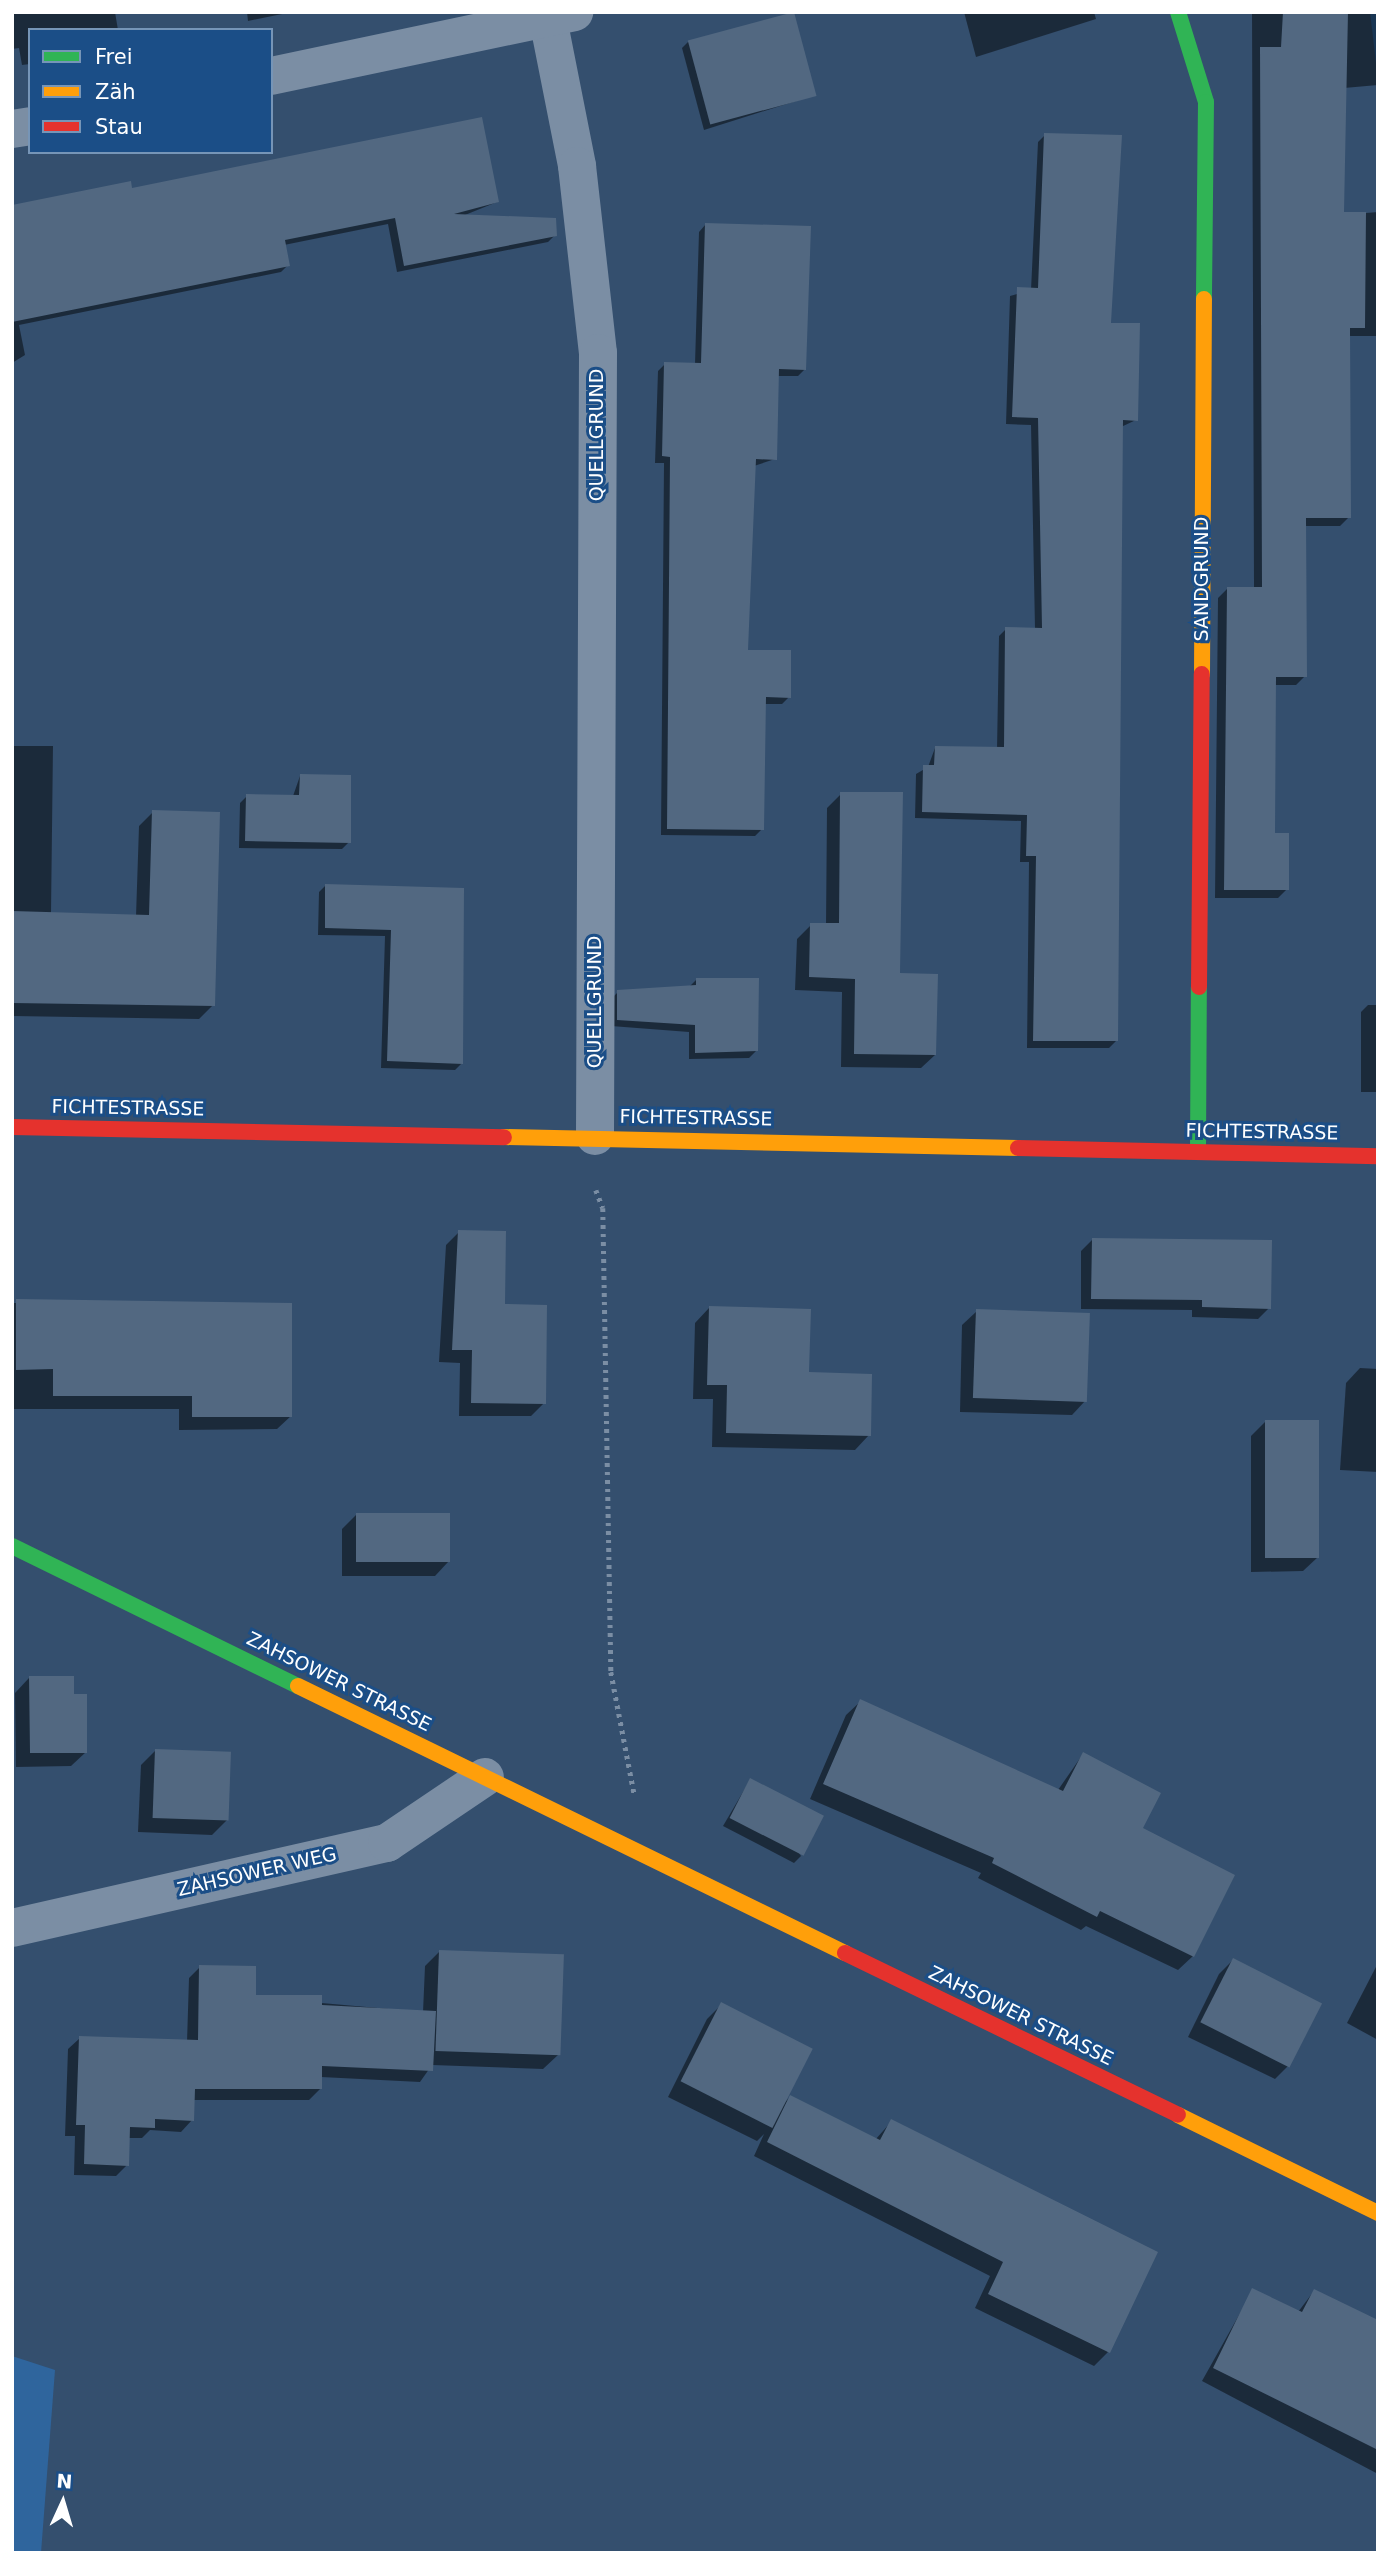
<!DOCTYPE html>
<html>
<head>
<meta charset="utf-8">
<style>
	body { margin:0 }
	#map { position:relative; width:1390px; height:2565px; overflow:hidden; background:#344f6e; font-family:"DejaVu Sans",sans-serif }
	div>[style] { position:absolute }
	.green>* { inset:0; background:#2f659d }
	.shadow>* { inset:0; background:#0007 }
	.building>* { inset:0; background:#526881; transform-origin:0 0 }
	.path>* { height:4.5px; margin-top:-2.25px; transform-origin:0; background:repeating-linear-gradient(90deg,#7b8ea4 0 3.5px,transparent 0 8.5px) }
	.street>* { height:38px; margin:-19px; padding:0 19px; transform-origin:19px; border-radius:19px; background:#7b8ea4 }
	.fast>* { height:16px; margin:-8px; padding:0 8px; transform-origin:8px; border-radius:8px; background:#30b455 }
	.slow>* { height:16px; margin:-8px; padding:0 8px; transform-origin:8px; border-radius:8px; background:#ff9f0a }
	.jam>* { height:16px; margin:-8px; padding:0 8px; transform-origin:8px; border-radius:8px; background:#e5322d }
	span { translate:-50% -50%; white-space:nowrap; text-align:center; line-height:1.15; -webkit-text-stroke:6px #1b4e87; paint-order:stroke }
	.street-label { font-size:19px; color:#fff }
	.frame { position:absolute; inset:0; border:14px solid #fff; pointer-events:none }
	.legend { position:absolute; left:28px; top:28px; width:245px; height:126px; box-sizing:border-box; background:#1b4e87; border:2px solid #7695b7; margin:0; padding:9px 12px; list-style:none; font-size:21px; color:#fff }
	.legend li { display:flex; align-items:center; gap:14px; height:35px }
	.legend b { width:35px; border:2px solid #7695b7 }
	.north { position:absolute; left:28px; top:2467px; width:70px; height:70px; -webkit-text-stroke:5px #1b4e87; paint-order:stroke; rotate:4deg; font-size:19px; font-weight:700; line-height:28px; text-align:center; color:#fff }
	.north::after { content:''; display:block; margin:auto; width:24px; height:32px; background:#fff; clip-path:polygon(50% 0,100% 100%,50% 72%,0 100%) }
</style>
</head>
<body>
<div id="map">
	<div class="green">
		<div style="clip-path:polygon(1370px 12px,1378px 12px,1378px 80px)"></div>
		<div style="clip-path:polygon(12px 2356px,55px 2370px,41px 2553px,12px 2553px)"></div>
	</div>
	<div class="shadow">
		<div style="clip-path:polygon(12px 12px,115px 12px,118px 30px,30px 30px,30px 64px,22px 65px,19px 48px,12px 49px)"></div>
		<div style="clip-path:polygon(247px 12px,292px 12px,248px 21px)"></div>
		<div style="clip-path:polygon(964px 12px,1094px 12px,1096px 19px,976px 57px)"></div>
		<div style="clip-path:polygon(1252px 12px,1378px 12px,1378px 85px,1344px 88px,1343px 215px,1378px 212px,1378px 336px,1349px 336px,1349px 517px,1340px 526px,1305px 526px,1305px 676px,1296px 685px,1274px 685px,1273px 834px,1287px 889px,1278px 898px,1215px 898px,1218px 598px,1227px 589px,1254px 589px)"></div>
		<div style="clip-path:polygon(689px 41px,815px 95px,704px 130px,682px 48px)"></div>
		<div style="clip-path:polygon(1045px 135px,1136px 420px,1121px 427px,1116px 1041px,1109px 1048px,1027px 1048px,1029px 862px,1020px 862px,1021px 821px,915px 818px,916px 774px,928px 767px,935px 748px,997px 749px,999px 636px,1006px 629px,1035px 629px,1031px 425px,1006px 424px,1010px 296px,1031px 290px,1038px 142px)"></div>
		<div style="clip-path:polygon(131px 190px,497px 202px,465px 215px,555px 235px,548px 242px,397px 272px,388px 224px,284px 245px,288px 265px,281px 272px,19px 325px,25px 355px,12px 363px,12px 267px)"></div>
		<div style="clip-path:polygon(706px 224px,805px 369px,798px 376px,777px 376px,775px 459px,754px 466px,746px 652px,789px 697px,782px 704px,764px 704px,762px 829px,755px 836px,661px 835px,664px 463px,655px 463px,658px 371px,665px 364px,695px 364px,699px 232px)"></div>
		<div style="clip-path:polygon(12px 746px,53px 746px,51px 914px,136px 916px,139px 826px,153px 812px,213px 1005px,199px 1019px,12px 1016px)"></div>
		<div style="clip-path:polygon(300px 776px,349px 842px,342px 849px,239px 848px,240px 803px,247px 796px,293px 796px)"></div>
		<div style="clip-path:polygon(841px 794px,899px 975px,935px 1055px,921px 1068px,841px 1067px,842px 992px,795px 990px,797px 939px,811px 925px,826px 925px,827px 808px)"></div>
		<div style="clip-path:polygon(326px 885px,462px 889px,462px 1063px,455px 1070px,381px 1068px,385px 936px,318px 935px,319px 892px)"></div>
		<div style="clip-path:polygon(696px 980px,756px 1051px,749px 1058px,689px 1059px,689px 1032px,611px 1026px,611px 999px,618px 992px,689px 987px)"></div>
		<div style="clip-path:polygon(1368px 1005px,1378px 1005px,1378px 1092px,1361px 1092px,1361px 1012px)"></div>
		<div style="clip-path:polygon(459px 1232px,503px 1306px,544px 1403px,531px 1416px,459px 1416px,460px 1363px,439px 1362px,446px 1245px)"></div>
		<div style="clip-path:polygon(1092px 1240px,1269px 1308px,1258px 1319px,1192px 1317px,1192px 1310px,1081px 1309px,1081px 1251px)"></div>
		<div style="clip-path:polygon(12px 1303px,290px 1305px,291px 1416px,277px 1429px,179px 1430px,179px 1409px,12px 1409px)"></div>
		<div style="clip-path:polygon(709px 1308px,808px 1374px,869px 1435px,855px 1450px,712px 1447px,713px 1399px,693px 1399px,695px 1323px)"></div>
		<div style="clip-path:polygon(977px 1311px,1086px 1400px,1072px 1415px,960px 1412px,962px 1325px)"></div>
		<div style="clip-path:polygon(1360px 1368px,1378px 1369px,1378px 1472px,1340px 1470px,1346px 1383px)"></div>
		<div style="clip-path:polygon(1265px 1422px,1318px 1557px,1303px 1571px,1251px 1572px,1251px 1436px)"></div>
		<div style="clip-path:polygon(356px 1515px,449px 1561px,435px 1576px,342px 1576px,342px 1529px)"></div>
		<div style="clip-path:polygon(29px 1678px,86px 1752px,71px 1766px,16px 1767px,15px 1693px)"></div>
		<div style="clip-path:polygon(861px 1701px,1058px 1790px,1083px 1754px,1140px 1829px,1193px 1956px,1178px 1970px,1086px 1926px,1081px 1930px,978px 1878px,981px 1873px,810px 1799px,846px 1715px)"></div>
		<div style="clip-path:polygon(155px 1751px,227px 1820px,212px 1835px,138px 1832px,141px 1765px)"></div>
		<div style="clip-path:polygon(750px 1780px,801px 1856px,794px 1863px,723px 1826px)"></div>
		<div style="clip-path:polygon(440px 1951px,558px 2055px,543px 2069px,432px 2065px,420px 2082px,321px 2077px,321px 2088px,309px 2100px,193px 2100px,192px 2120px,181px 2132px,150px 2130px,142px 2138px,128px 2138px,127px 2165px,116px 2176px,74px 2175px,75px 2136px,65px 2136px,68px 2049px,80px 2038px,187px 2042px,189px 1978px,200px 1967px,254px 1997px,423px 2012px,425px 1966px)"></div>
		<div style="clip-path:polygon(1233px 1960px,1289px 2065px,1275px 2079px,1188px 2037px,1219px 1974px)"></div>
		<div style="clip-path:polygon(1378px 1963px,1378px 2040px,1347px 2023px)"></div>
		<div style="clip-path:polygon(721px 2005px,784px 2103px,790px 2097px,875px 2140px,891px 2122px,1108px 2352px,1094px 2366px,975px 2308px,990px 2276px,754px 2156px,764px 2134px,757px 2141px,668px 2097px,707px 2019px)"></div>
		<div style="clip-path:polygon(1253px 2290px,1298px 2312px,1314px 2291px,1378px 2325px,1378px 2474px,1202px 2381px)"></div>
	</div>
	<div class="building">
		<div style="left:794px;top:12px;width:87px;height:110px;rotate:75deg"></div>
		<div style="clip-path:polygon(1283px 12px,1348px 12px,1344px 212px,1366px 212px,1365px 328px,1350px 328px,1351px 518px,1306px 518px,1307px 677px,1276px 677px,1275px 833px,1289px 833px,1289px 890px,1224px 890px,1227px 587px,1262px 587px,1260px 47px,1281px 47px)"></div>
		<div style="clip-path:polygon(482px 117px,499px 202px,454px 214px,556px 218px,557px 236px,404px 266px,395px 218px,285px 240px,290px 266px,12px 322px,12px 205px,131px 181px,132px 188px)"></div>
		<div style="clip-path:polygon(1044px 133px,1122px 135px,1111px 323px,1140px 323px,1138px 421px,1123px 420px,1118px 1041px,1033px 1041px,1036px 856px,1026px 856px,1027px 815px,922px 812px,923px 765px,934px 765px,935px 746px,1004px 747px,1005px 627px,1042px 628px,1038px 418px,1012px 417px,1017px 287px,1038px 288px)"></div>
		<div style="clip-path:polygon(705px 223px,811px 226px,806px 370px,779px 369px,777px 460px,756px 459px,748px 650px,791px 650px,791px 698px,766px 697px,764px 830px,667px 829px,670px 457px,662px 456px,664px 362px,701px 363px)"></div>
		<div style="clip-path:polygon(300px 774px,351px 775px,351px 843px,245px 841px,246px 794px,299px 795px)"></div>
		<div style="clip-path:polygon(840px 792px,903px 792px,900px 973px,938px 974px,936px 1055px,854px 1054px,855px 979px,809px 977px,810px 923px,839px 923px)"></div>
		<div style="clip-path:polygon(152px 810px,220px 812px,215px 1006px,12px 1003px,12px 911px,149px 915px)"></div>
		<div style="clip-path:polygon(325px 884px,464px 888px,463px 1064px,387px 1061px,391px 930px,325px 928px)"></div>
		<div style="clip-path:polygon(696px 978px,759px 978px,758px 1051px,695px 1053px,695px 1025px,617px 1020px,617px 990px,696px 985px)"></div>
		<div style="clip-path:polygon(458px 1230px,506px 1231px,505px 1304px,547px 1305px,546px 1404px,471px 1403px,472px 1350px,452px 1350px)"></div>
		<div style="clip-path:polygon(1092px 1238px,1272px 1240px,1271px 1309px,1202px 1307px,1202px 1300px,1091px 1299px)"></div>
		<div style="clip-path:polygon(16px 1299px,292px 1303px,292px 1417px,192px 1417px,192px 1396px,53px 1396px,53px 1369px,16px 1370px)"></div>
		<div style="clip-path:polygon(709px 1306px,811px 1309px,809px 1372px,872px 1374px,871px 1436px,726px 1433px,727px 1385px,707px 1385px)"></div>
		<div style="left:976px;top:1309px;width:114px;height:89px;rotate:2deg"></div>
		<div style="left:1265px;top:1420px;width:54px;height:138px"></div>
		<div style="left:356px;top:1513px;width:94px;height:49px"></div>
		<div style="clip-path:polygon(29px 1676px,74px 1676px,74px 1694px,87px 1694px,87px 1753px,30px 1753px)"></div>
		<div style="clip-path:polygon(860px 1699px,1063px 1791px,1083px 1752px,1161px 1793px,1143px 1828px,1235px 1875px,1194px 1957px,1100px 1911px,1097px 1917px,992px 1863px,994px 1858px,823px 1784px)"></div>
		<div style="left:155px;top:1749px;width:76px;height:69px;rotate:2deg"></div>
		<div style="left:750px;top:1778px;width:83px;height:45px;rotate:27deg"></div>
		<div style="left:439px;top:1950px;width:125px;height:101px;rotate:2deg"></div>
		<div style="left:1233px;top:1958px;width:100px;height:72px;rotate:27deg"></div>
		<div style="clip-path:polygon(199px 1965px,256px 1966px,256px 1995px,322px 1995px,322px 2005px,436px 2011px,433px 2071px,322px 2066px,322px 2089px,195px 2089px,194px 2121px,155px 2119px,155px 2128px,130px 2127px,129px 2166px,84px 2164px,85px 2125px,76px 2125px,79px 2036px,198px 2040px)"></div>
		<div style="left:721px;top:2002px;width:103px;height:89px;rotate:27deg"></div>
		<div style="clip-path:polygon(790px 2095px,880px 2140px,891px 2119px,1158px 2252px,1110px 2353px,988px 2294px,1003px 2262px,767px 2142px)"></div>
		<div style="clip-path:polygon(1252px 2288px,1302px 2312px,1314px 2289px,1378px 2320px,1378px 2450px,1213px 2368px)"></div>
	</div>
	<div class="path">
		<div style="left:596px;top:1190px;width:19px;rotate:69deg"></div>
		<div style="left:603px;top:1208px;width:464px;rotate:89deg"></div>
		<div style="left:611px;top:1672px;width:123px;rotate:79.2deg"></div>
	</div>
	<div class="street">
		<div style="left:548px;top:19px;width:150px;rotate:78.8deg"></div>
		<div style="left:577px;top:166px;width:188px;rotate:83.6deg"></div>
		<div style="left:598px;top:353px;width:783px;rotate:90.22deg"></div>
		<div style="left:271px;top:76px;width:310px;rotate:-11.9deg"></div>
		<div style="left:12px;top:129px;width:18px;rotate:-9deg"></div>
		<div style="left:12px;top:1928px;width:385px;rotate:-12.8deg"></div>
		<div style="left:387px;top:1843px;width:118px;rotate:-34deg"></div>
	</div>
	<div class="fast">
		<div style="left:1178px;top:12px;width:94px;rotate:72.7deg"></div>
		<div style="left:1206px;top:102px;width:197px;rotate:90.6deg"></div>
		<div style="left:1198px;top:1151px;width:164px;rotate:-89.7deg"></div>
		<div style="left:12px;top:1546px;width:318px;rotate:26.1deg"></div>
	</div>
	<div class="slow">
		<div style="left:1202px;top:674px;width:375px;rotate:-89.7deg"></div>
		<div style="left:504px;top:1137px;width:514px;rotate:1.23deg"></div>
		<div style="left:298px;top:1686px;width:609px;rotate:26.02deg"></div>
		<div style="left:1178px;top:2115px;width:223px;rotate:26.1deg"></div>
	</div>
	<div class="jam">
		<div style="left:1199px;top:987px;width:313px;rotate:-89.5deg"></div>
		<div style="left:12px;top:1127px;width:492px;rotate:1.2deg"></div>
		<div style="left:1018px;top:1148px;width:360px;rotate:1.3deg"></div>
		<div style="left:845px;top:1953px;width:370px;rotate:25.9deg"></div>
	</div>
	<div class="street-label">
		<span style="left:597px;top:435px;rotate:-90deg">QUELLGRUND</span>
		<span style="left:1202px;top:579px;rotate:-90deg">SANDGRUND</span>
		<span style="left:595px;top:1002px;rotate:-90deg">QUELLGRUND</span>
		<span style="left:128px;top:1108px;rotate:1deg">FICHTESTRASSE</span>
		<span style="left:696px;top:1118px;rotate:1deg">FICHTESTRASSE</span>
		<span style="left:1262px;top:1132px;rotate:1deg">FICHTESTRASSE</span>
		<span style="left:339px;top:1682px;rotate:26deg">ZAHSOWER STRASSE</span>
		<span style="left:257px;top:1872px;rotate:-13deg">ZAHSOWER WEG</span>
		<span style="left:1021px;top:2016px;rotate:26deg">ZAHSOWER STRASSE</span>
	</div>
	<div class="frame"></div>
	<ul class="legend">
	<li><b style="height:9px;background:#30b455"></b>Frei</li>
	<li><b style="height:9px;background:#ff9f0a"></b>Zäh</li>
	<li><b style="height:9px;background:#e5322d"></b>Stau</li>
	</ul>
	<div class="north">N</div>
</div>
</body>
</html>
